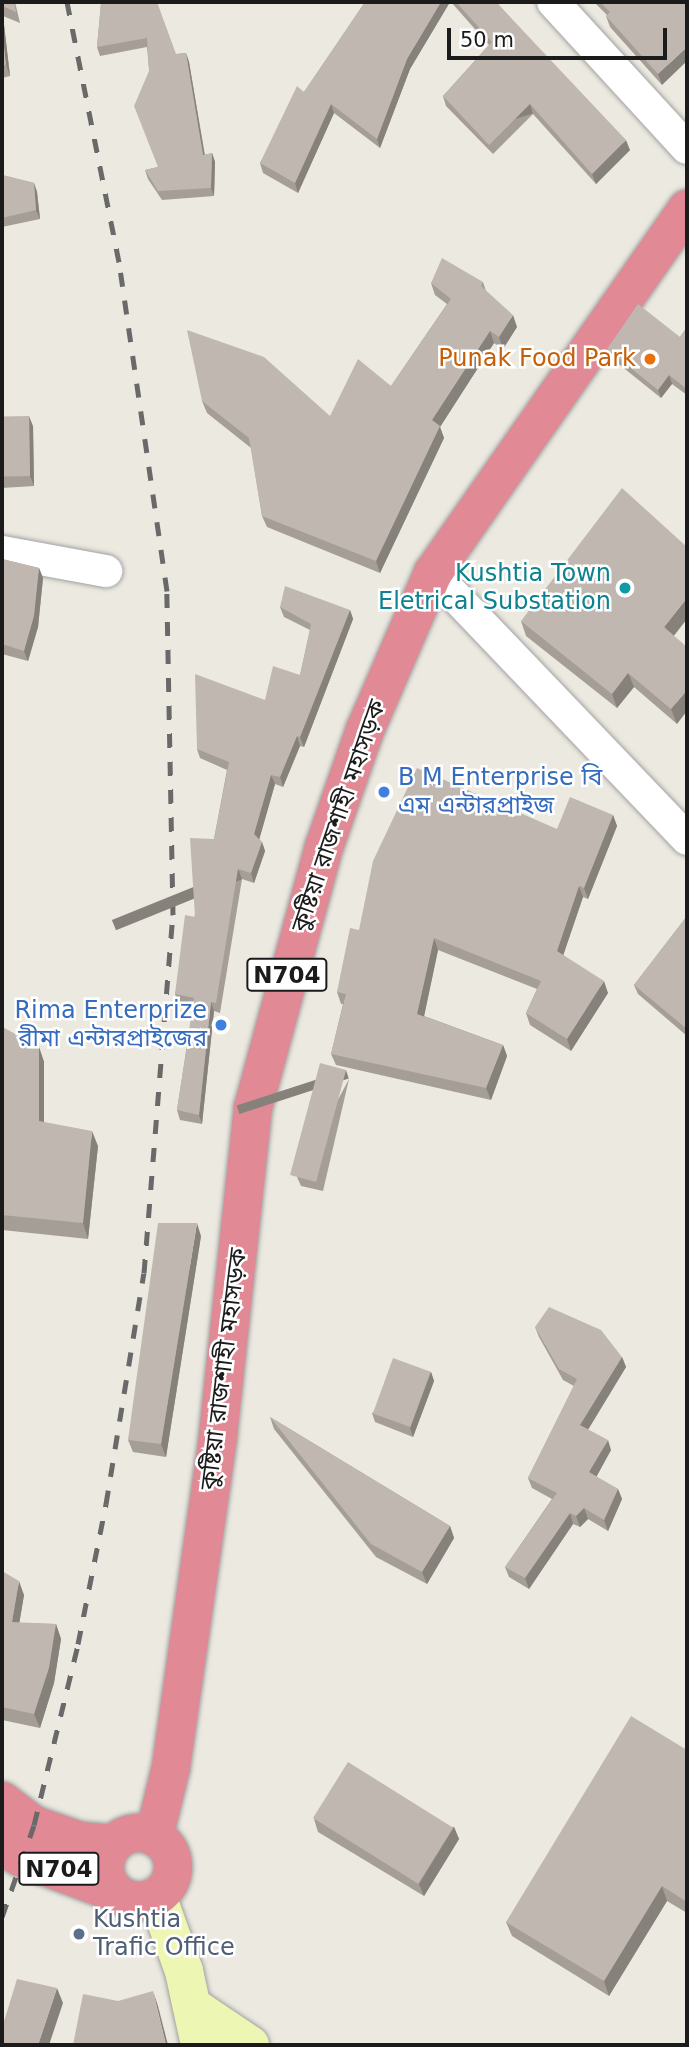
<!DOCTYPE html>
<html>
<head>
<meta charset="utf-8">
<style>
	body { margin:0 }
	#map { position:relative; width:689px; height:2047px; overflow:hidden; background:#ece9e0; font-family:"DejaVu Sans","Noto Sans Bengali",sans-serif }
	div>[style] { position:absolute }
	.roads { filter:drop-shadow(0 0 2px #a2a2a2) drop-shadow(0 0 2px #a2a2a2) }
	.street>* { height:32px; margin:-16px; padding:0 16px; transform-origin:16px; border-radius:16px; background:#fff }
	.secondary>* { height:38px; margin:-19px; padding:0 19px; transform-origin:19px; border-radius:19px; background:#eef6b4 }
	.highway>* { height:38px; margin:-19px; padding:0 19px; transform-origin:19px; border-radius:19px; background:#e18a95 }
	.highway>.ring { margin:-19px; padding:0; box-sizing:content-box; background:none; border:38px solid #e18a95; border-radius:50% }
	.rail>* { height:5px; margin-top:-2.5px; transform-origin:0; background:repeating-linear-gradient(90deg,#696969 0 14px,transparent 0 28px) }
	.wall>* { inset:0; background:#a59e97 }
	.shaded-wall>* { inset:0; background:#86817b; transform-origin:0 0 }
	.building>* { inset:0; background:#c0b8b0; transform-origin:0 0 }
	.dots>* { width:19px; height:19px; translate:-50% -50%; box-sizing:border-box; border:4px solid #fff; border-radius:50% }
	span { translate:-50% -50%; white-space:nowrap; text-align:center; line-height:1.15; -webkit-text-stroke:5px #fff; paint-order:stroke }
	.shield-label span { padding:2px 5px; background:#fff; border:2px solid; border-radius:5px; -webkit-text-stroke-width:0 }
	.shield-label { font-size:23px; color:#1b1b1b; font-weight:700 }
	.food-label { font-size:24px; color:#c56008 }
	.right { translate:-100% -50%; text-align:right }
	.culture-label { font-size:24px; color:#0d838f }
	.shop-label { font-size:24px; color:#366cbe }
	.left { translate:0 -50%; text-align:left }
	.street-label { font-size:24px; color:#1b1b1b }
	.service-label { font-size:24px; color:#4e5e75 }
	.frame { position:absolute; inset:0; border:4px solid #1b1b1b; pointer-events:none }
	.scale { position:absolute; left:447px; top:28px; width:220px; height:32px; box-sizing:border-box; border:4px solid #1b1b1b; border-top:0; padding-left:9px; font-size:21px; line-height:24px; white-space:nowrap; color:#1b1b1b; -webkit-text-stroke:5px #fff; paint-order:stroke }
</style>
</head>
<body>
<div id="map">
	<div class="roads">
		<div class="street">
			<div style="left:553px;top:2px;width:198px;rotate:47.5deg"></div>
			<div style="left:2px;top:552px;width:106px;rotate:10.4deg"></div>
			<div style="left:433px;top:573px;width:368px;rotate:46.3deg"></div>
		</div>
		<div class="secondary">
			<div style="left:157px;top:1896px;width:80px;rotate:70.2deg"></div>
			<div style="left:184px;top:1971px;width:76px;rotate:77.8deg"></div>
			<div style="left:192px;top:2006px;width:70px;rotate:33.9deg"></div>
		</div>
		<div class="highway">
			<div style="left:2px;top:1801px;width:40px;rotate:37deg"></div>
			<div style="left:34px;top:1825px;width:49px;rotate:19.2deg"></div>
			<div style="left:80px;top:1841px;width:34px;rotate:5deg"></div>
			<div class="ring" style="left:105px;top:1833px;width:30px;height:30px"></div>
			<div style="left:154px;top:1837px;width:72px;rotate:-76.3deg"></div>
			<div style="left:171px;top:1767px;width:335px;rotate:-81.9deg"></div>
			<div style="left:218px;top:1435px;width:329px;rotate:-83.9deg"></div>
			<div style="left:253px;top:1108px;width:270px;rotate:-74.8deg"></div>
			<div style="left:324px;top:847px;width:124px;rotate:-70.7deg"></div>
			<div style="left:365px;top:730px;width:171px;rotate:-66.6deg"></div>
			<div style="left:433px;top:573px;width:444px;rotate:-55.1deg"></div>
			<div style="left:2px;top:1846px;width:23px;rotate:31deg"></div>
			<div style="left:22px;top:1858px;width:100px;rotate:20.4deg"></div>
		</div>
	</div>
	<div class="rail">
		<div style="left:2px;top:1917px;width:97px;rotate:-70.8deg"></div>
		<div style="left:34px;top:1825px;width:186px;rotate:-76.3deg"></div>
		<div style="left:78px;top:1644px;width:143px;rotate:-78.7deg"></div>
		<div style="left:106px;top:1504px;width:234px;rotate:-80.7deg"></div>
		<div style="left:144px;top:1273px;width:359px;rotate:-85.4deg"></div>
		<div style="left:173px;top:915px;width:324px;rotate:-91.1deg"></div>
		<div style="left:167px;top:591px;width:332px;rotate:-98.3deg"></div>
		<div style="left:119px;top:262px;width:265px;rotate:-101.3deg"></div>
	</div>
	<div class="wall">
		<div style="clip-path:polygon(2px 2px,15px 2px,20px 23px,3px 16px,10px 76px,2px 78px)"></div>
		<div style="clip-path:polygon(365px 2px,450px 2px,410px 69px,380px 148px,334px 113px,298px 193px,263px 173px,260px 163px,304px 92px)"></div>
		<div style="clip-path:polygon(451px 2px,498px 2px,497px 3px,630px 150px,596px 184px,533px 114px,493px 154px,446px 106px,443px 96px,489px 45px)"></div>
		<div style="clip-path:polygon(594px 2px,687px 2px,662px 85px,610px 27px,606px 16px,607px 15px)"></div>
		<div style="clip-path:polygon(101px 3px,176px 54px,186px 53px,189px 62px,205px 155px,212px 153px,215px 162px,214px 196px,162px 200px,148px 179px,145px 170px,158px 167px,147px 47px,100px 56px,97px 47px)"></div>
		<div style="clip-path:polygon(2px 175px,34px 183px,37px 192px,40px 219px,2px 227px)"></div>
		<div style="clip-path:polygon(483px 282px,486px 291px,517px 327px,503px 349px,494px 343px,440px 427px,444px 438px,380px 573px,267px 527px,262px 516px,251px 448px,207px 413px,202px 401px,330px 416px,391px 386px,447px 304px,435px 295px,431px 283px)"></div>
		<div style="clip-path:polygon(687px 327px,687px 395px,672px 384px,661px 398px,610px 357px,607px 349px,680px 337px)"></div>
		<div style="clip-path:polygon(2px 417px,33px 426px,34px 486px,2px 488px)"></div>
		<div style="clip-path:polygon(2px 559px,39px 568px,43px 578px,38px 627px,28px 661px,2px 654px)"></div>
		<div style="clip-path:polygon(280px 607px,350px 610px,353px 619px,304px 747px,300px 746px,283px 787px,275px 784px,259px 839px,262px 842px,265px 851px,254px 883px,242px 879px,220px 1013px,214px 1011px,202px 1124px,180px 1120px,177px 1110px,193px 1007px,179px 1004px,175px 994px,214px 839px,227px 770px,200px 758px,197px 749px,300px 675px,310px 630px,284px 617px)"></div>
		<div style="clip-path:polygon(521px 621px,674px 636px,677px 724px,634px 687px,617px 708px,526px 636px)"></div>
		<div style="clip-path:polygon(613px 815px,617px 826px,588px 899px,583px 897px,563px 955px,608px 993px,571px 1051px,530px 1025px,526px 1013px,537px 989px,438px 950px,424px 1016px,503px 1045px,507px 1056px,491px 1100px,336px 1065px,331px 1054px,343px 1004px,341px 1004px,337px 992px,359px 930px,557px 829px)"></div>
		<div style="clip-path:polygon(687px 916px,687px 1036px,638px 994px,634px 985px)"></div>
		<div style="clip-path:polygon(2px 1027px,39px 1047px,44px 1062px,44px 1122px,98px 1146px,88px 1239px,2px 1230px)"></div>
		<div style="clip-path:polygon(349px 1079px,323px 1191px,301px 1186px,297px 1177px)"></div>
		<div style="clip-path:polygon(201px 1236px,166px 1457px,133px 1452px,128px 1440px)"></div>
		<div style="clip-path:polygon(535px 1327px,622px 1357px,626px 1367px,588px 1430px,611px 1450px,596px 1477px,618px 1489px,622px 1499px,608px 1531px,588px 1519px,580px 1527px,573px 1524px,529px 1589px,509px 1577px,505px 1567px,552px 1499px,532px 1488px,528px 1478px,574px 1386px,563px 1380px,539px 1337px)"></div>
		<div style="clip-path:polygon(431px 1372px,434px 1381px,413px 1437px,375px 1422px,372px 1413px)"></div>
		<div style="clip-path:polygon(270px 1417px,450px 1526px,454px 1538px,427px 1584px,376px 1557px,274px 1429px)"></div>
		<div style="clip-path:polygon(2px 1571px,24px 1595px,19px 1623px,56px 1624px,61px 1639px,54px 1683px,40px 1728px,2px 1720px)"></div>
		<div style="clip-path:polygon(687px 1750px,687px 1913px,667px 1901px,609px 1996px,512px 1936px,506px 1922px)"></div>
		<div style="clip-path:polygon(314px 1819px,454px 1827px,459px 1839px,424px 1896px,318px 1832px)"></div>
	</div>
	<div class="shaded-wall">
		<div style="clip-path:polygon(441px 2px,450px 2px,410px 69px,380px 148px,377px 139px,407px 59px)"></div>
		<div style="clip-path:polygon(2px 13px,3px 16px,10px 76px,6px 65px,2px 28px)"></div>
		<div style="clip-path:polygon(687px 47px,687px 61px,662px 85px,658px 74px)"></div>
		<div style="clip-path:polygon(186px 53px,189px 62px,206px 164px,203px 155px)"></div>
		<div style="clip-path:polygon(331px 104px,334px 113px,298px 193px,295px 183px)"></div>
		<div style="left:530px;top:104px;width:10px;height:58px;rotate:73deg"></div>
		<div style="clip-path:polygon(626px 140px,630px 150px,596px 184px,592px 174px)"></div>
		<div style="clip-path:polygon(212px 153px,215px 162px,214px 196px,211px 188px)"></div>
		<div style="clip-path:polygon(34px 183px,37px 192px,40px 219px,36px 210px)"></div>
		<div style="clip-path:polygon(513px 315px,517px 327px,503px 349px,499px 337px)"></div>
		<div style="clip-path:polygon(490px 331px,494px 343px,440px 427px,444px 438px,380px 573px,376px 561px,432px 420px)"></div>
		<div style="clip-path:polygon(669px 375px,672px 384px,661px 398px,658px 390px)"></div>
		<div style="clip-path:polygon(29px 416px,33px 426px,34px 486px,30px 476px)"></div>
		<div style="clip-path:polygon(39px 568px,43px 578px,38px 627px,28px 661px,24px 651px)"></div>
		<div style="clip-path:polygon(687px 598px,687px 619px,669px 642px,664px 627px)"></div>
		<div style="clip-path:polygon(350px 610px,353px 619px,304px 747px,300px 737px)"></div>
		<div style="clip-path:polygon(628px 673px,634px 687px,617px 708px,612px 694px)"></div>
		<div style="clip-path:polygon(687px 690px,687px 711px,677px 724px,671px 709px)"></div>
		<div style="clip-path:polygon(297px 736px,300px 746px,283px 787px,280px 777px)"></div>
		<div style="clip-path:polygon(271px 775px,275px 784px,258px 844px,254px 834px)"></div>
		<div style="clip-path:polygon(613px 815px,617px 826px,588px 899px,584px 888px)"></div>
		<div style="clip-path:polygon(262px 842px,265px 851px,254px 883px,251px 873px)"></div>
		<div style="left:238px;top:869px;width:11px;height:136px;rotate:68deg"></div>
		<div style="clip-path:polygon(579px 886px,583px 897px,561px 962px,557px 951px)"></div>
		<div style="clip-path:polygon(434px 938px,438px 950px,422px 1026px,417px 1014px)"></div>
		<div style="clip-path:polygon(604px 981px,608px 993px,571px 1051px,567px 1039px)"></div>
		<div style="clip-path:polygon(211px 1002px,214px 1011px,202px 1124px,199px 1115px)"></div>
		<div style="clip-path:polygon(503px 1045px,507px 1056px,491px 1100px,486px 1088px)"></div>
		<div style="clip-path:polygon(39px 1047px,44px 1062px,44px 1136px,39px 1121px)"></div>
		<div style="left:346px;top:1070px;width:9px;height:115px;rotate:72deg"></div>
		<div style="clip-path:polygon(92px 1131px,98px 1146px,88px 1239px,83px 1223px)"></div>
		<div style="clip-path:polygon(197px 1223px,201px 1236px,166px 1457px,161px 1444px)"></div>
		<div style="clip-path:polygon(622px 1357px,626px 1367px,584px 1436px,580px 1425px)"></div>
		<div style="clip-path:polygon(431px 1372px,434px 1381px,413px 1437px,410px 1428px)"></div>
		<div style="clip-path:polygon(608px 1440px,611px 1450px,593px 1483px,589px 1472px)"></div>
		<div style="clip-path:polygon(618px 1489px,622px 1499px,608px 1531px,604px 1520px)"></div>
		<div style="clip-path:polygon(584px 1508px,588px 1519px,580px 1527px,576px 1516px)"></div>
		<div style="clip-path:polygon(570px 1513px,573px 1524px,529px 1589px,525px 1578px)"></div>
		<div style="clip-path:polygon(450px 1526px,454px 1538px,427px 1584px,422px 1572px)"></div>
		<div style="clip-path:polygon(19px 1581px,24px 1595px,17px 1637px,12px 1622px)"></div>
		<div style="clip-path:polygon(56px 1624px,61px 1639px,54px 1683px,40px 1728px,34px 1714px)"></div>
		<div style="clip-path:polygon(454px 1827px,459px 1839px,424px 1896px,419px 1884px)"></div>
		<div style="clip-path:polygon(662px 1886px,667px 1901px,609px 1996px,604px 1981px)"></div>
		<div style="clip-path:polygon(57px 1988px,63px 2003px,49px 2045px,38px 2045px)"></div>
		<div style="clip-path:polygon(153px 1991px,158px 2006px,168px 2045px,166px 2045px)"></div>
	</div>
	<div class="building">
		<div style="clip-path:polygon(2px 2px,14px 2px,16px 12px,2px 6px)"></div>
		<div style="clip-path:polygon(107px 2px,157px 2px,176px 54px,186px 53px,203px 155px,212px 153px,211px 188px,158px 191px,145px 170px,158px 167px,134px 106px,149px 71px,147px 38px,97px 47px,101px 3px)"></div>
		<div style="clip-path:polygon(365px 2px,441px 2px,407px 59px,377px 139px,331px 104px,295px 183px,260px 163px,297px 86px,304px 92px)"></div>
		<div style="clip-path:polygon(456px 2px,496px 2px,626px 140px,592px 174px,530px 104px,489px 145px,443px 96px,492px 42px)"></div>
		<div style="clip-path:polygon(600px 2px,687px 2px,687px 47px,658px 74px,606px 16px,610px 12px)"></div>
		<div style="clip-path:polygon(2px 28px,6px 65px,2px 66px)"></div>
		<div style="clip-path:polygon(2px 175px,34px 183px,36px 210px,2px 218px)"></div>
		<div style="clip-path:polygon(442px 258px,483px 282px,481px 286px,513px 315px,499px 337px,490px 331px,432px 420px,440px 426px,376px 561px,262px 516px,249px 438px,202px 401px,187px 330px,264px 357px,330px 416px,358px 359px,391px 386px,451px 299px,431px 283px)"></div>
		<div style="clip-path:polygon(638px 304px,680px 337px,687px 327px,687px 389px,669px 375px,658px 390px,607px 349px)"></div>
		<div style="left:29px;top:416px;width:60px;height:27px;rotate:89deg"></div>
		<div style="clip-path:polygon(622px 488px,687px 547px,687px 598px,664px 627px,687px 647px,687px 690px,671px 709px,628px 673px,612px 694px,521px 621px)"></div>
		<div style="clip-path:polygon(2px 559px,39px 568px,34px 616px,24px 651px,2px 644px)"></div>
		<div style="clip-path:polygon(285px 586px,350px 610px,300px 737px,297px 736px,280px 777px,271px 775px,254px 834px,262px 842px,251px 873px,238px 869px,216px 1003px,211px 1002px,199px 1115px,177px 1110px,194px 998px,175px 994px,185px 915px,195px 917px,190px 838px,214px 839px,229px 762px,197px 749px,195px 674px,265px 700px,273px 666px,300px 675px,311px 624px,280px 607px)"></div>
		<div style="clip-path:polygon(417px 768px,557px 829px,570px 797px,613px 815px,584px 888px,579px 886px,557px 951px,604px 981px,567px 1039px,526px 1013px,541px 981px,434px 938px,417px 1014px,503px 1045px,486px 1088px,331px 1054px,346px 994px,337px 992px,350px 928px,359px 930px,373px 861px)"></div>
		<div style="clip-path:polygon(687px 916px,687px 1029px,634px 985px)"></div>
		<div style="clip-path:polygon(2px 1027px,39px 1047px,39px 1121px,92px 1131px,83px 1223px,2px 1215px)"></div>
		<div style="left:320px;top:1063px;width:27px;height:116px;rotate:15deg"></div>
		<div style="clip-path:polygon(158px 1223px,197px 1223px,161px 1444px,128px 1440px)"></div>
		<div style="clip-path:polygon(549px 1307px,601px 1330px,622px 1357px,580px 1425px,608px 1440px,589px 1472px,618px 1489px,604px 1520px,584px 1508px,576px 1516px,570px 1513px,525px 1578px,505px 1567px,557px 1493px,528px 1478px,577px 1379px,559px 1369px,535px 1327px)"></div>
		<div style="left:393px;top:1358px;width:40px;height:59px;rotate:20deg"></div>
		<div style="clip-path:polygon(270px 1417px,450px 1526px,422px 1572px,371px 1544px)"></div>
		<div style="clip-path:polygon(2px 1571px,19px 1581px,12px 1622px,56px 1624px,49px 1668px,34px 1714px,2px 1707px)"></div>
		<div style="clip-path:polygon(631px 1716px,687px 1750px,687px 1902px,662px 1886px,604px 1981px,506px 1922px)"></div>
		<div style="left:348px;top:1762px;width:124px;height:66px;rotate:32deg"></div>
		<div style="clip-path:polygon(17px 1979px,57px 1988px,38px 2045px,2px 2045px,2px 2028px)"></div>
		<div style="clip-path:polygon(153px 1991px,166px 2045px,73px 2045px,83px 1994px,118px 2001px)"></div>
	</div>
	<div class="dots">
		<div style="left:650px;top:359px;background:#e8710a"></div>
		<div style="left:625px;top:588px;background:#0f9aa8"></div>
		<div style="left:384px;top:792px;background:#3f7fe0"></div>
		<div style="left:221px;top:1025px;background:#3f7fe0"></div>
		<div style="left:79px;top:1934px;background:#5c6f8a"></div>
	</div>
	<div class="shield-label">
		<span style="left:287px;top:975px">N704</span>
		<span style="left:59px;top:1869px">N704</span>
	</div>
	<div class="food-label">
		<span class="right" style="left:636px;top:359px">Punak Food Park</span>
	</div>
	<div class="culture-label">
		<span class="right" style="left:611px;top:588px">Kushtia Town<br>Eletrical Substation</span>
	</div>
	<div class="shop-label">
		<span class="left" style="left:398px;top:792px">B M Enterprise বি<br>এম এন্টারপ্রাইজ</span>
		<span class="right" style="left:207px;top:1025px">Rima Enterprize<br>রীমা এন্টারপ্রাইজের</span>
	</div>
	<div class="street-label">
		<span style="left:339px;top:816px;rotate:-71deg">কুষ্টিয়া রাজশাহী মহাসড়ক</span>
		<span style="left:224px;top:1369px;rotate:-83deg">কুষ্টিয়া রাজশাহী মহাসড়ক</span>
	</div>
	<div class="service-label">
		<span class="left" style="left:93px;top:1934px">Kushtia<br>Trafic Office</span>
	</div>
	<div class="frame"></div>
	<div class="scale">50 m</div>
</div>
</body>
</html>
